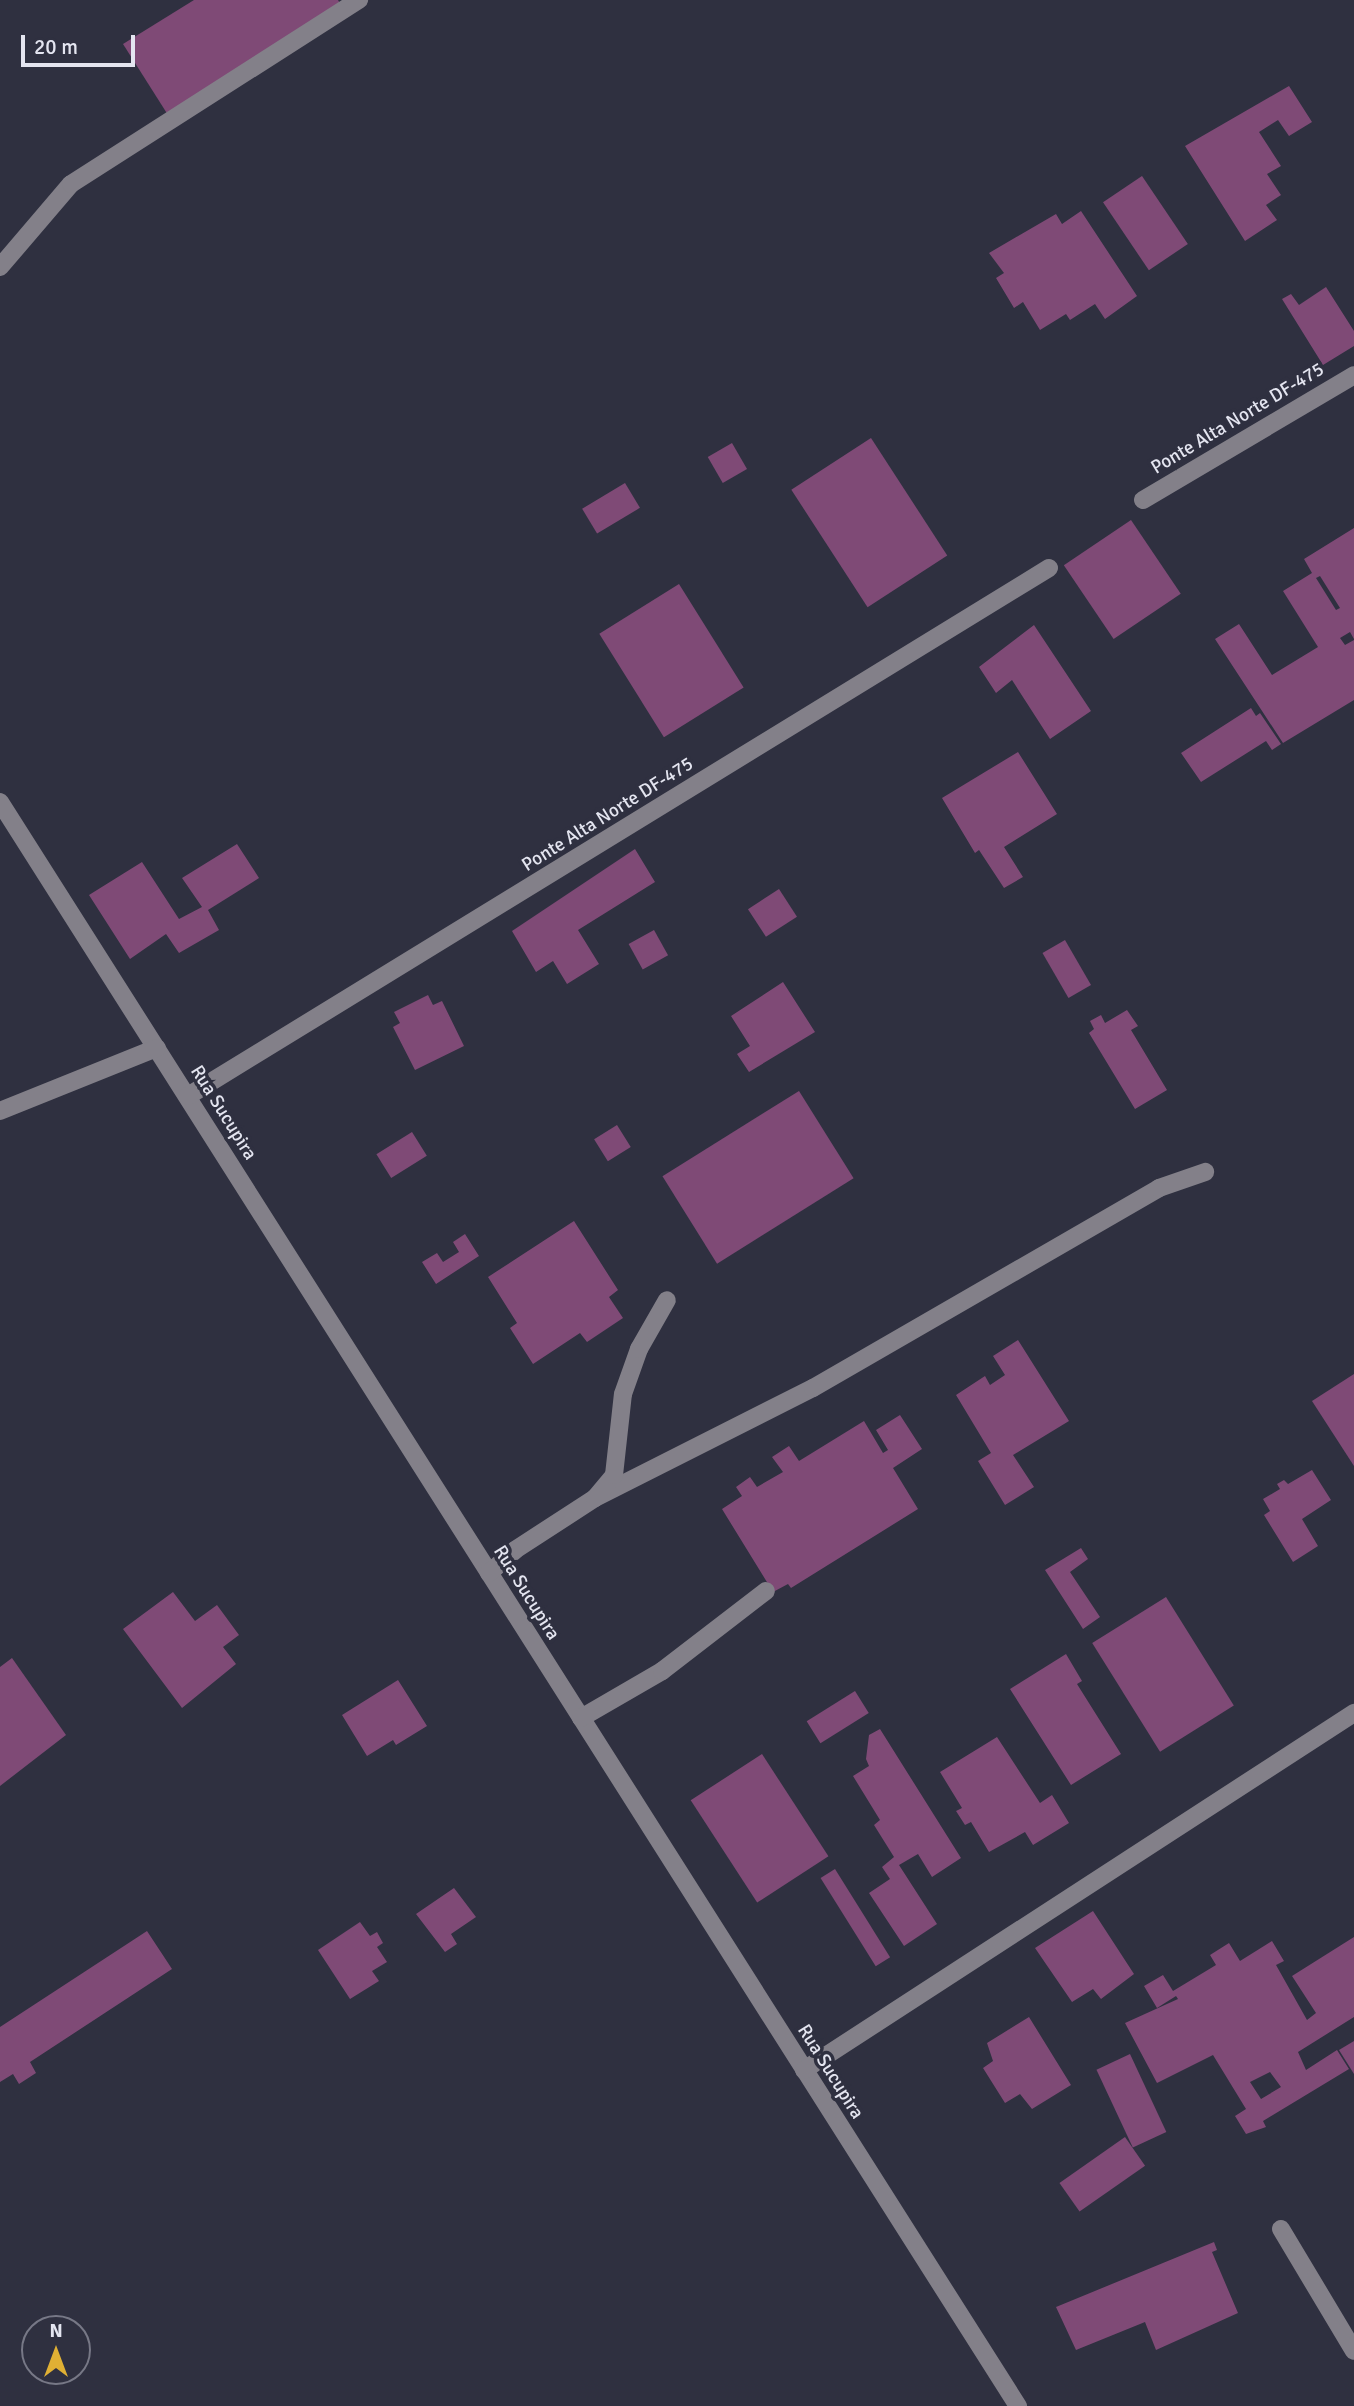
<!DOCTYPE html>
<html>
<head>
<meta charset="utf-8">
<style>
	body { margin:0 }
	#map { position:relative; width:1354px; height:2406px; overflow:hidden; background:#2f3040; font-family:Signika,sans-serif }
	div>[style] { position:absolute }
	.building>* { inset:0; background:#7f4a76; transform-origin:0 0 }
	.minor>* { height:18px; margin:-9px; padding:0 9px; transform-origin:9px; border-radius:9px; background:#838089 }
	span { translate:-50% -50%; white-space:nowrap; text-align:center; line-height:1.15; -webkit-text-stroke:7px #2f3040; paint-order:stroke }
	.street-label { font-size:19px; color:#e4e5f0 }
	.north { position:absolute; left:21px; top:2315px; width:70px; height:70px; box-sizing:border-box; background:#2f3040; border:2px solid #777886; border-radius:50%; rotate:0deg; font-size:19px; font-weight:700; line-height:28px; text-align:center; color:#e4e5f0 }
	.north::after { content:''; display:block; margin:auto; width:24px; height:32px; background:#e0b034; clip-path:polygon(50% 0,100% 100%,50% 72%,0 100%) }
	.scale { position:absolute; left:21px; top:35px; width:114px; height:32px; box-sizing:border-box; border:4px solid #e4e5f0; border-top:0; padding-left:9px; font-size:21px; line-height:24px; white-space:nowrap; color:#e4e5f0; -webkit-text-stroke:5px #2f3040; paint-order:stroke }
</style>
</head>
<body>
<div id="map">
	<div class="building">
		<div style="clip-path:polygon(194px 0,338px 0,341px 5px,168px 115px,123px 44px)"></div>
		<div style="clip-path:polygon(1289px 86px,1312px 122px,1289px 136px,1278px 120px,1259px 132px,1281px 166px,1267px 174px,1281px 195px,1266px 205px,1277px 220px,1245px 241px,1185px 146px)"></div>
		<div style="left:1142px;top:176px;width:82px;height:47px;rotate:56deg"></div>
		<div style="clip-path:polygon(1081px 211px,1137px 296px,1105px 319px,1095px 304px,1070px 320px,1066px 314px,1040px 330px,1023px 302px,1014px 308px,996px 278px,1004px 273px,989px 253px,1056px 214px,1062px 224px)"></div>
		<div style="clip-path:polygon(1326px 287px,1354px 331px,1354px 346px,1323px 365px,1282px 299px,1291px 294px,1299px 305px)"></div>
		<div style="left:871px;top:438px;width:140px;height:95px;rotate:57deg"></div>
		<div style="left:732px;top:443px;width:30px;height:28px;rotate:60deg"></div>
		<div style="left:625px;top:483px;width:29px;height:50px;rotate:59deg"></div>
		<div style="left:1131px;top:520px;width:89px;height:81px;rotate:56deg"></div>
		<div style="clip-path:polygon(evenodd,1354px 528px,1354px 639px,1350px 632px,1340px 638px,1345px 645px,1354px 640px,1354px 700px,1283px 743px,1215px 639px,1239px 624px,1272px 675px,1318px 647px,1283px 591px,1312px 573px,1304px 559px,1354px 528px,1320px 576px,1340px 608px,1336px 610px,1316px 578px,1320px 576px)"></div>
		<div style="left:679px;top:584px;width:122px;height:94px;rotate:58deg"></div>
		<div style="clip-path:polygon(1034px 625px,1091px 711px,1050px 739px,1012px 680px,996px 693px,979px 667px)"></div>
		<div style="clip-path:polygon(1251px 708px,1256px 716px,1260px 713px,1281px 744px,1272px 750px,1266px 741px,1201px 782px,1181px 753px)"></div>
		<div style="clip-path:polygon(1018px 752px,1057px 814px,1004px 847px,1023px 877px,1004px 888px,979px 850px,975px 853px,942px 798px)"></div>
		<div style="clip-path:polygon(237px 844px,259px 878px,208px 910px,219px 930px,179px 953px,166px 934px,130px 959px,89px 895px,142px 862px,179px 919px,202px 907px,182px 878px)"></div>
		<div style="clip-path:polygon(635px 849px,655px 882px,578px 930px,599px 964px,567px 984px,553px 961px,536px 972px,512px 931px)"></div>
		<div style="left:779px;top:889px;width:33px;height:37px;rotate:57deg"></div>
		<div style="left:654px;top:930px;width:29px;height:29px;rotate:61deg"></div>
		<div style="left:1065px;top:940px;width:52px;height:26px;rotate:60deg"></div>
		<div style="clip-path:polygon(783px 982px,815px 1032px,749px 1072px,737px 1054px,750px 1046px,731px 1016px)"></div>
		<div style="clip-path:polygon(428px 995px,433px 1005px,442px 1001px,464px 1046px,415px 1070px,393px 1027px,400px 1023px,394px 1012px)"></div>
		<div style="clip-path:polygon(1127px 1010px,1138px 1026px,1131px 1030px,1167px 1090px,1135px 1109px,1089px 1033px,1094px 1029px,1090px 1021px,1101px 1015px,1105px 1023px)"></div>
		<div style="left:799px;top:1091px;width:103px;height:161px;rotate:58deg"></div>
		<div style="left:617px;top:1125px;width:26px;height:27px;rotate:58deg"></div>
		<div style="left:412px;top:1132px;width:28px;height:42px;rotate:58deg"></div>
		<div style="clip-path:polygon(574px 1221px,618px 1290px,609px 1297px,623px 1318px,587px 1342px,580px 1333px,533px 1364px,510px 1328px,517px 1323px,488px 1277px)"></div>
		<div style="clip-path:polygon(465px 1234px,479px 1256px,436px 1284px,422px 1262px,437px 1253px,443px 1262px,459px 1252px,453px 1242px)"></div>
		<div style="clip-path:polygon(1018px 1340px,1069px 1421px,1013px 1455px,1034px 1487px,1005px 1505px,978px 1461px,991px 1453px,956px 1395px,985px 1376px,990px 1385px,1005px 1375px,993px 1356px)"></div>
		<div style="clip-path:polygon(1354px 1374px,1354px 1466px,1312px 1401px)"></div>
		<div style="clip-path:polygon(900px 1415px,922px 1449px,893px 1468px,918px 1509px,791px 1588px,788px 1584px,773px 1592px,722px 1509px,742px 1496px,736px 1487px,750px 1477px,757px 1487px,783px 1472px,772px 1457px,789px 1446px,799px 1461px,864px 1421px,883px 1453px,888px 1450px,876px 1430px)"></div>
		<div style="clip-path:polygon(1312px 1470px,1331px 1500px,1302px 1519px,1318px 1546px,1293px 1562px,1264px 1515px,1270px 1511px,1263px 1499px,1280px 1489px,1277px 1484px,1284px 1480px,1288px 1484px)"></div>
		<div style="clip-path:polygon(1081px 1548px,1088px 1559px,1070px 1572px,1100px 1617px,1083px 1629px,1045px 1570px)"></div>
		<div style="clip-path:polygon(173px 1592px,195px 1621px,217px 1605px,239px 1635px,223px 1647px,236px 1664px,182px 1708px,123px 1629px)"></div>
		<div style="left:1166px;top:1597px;width:128px;height:87px;rotate:58deg"></div>
		<div style="clip-path:polygon(1066px 1654px,1082px 1681px,1077px 1684px,1121px 1754px,1071px 1785px,1010px 1689px)"></div>
		<div style="clip-path:polygon(12px 1658px,66px 1735px,0 1786px,0 1667px)"></div>
		<div style="clip-path:polygon(398px 1680px,427px 1726px,396px 1745px,393px 1740px,367px 1756px,342px 1715px)"></div>
		<div style="left:855px;top:1691px;width:26px;height:57px;rotate:58deg"></div>
		<div style="clip-path:polygon(880px 1729px,961px 1858px,932px 1877px,918px 1854px,899px 1865px,937px 1924px,904px 1946px,869px 1893px,890px 1879px,882px 1867px,894px 1857px,874px 1825px,880px 1820px,853px 1776px,869px 1766px,866px 1759px,869px 1735px)"></div>
		<div style="clip-path:polygon(997px 1737px,1040px 1803px,1052px 1795px,1069px 1823px,1033px 1845px,1025px 1832px,989px 1852px,971px 1822px,965px 1825px,956px 1811px,962px 1808px,940px 1772px)"></div>
		<div style="left:762px;top:1754px;width:122px;height:85px;rotate:57deg"></div>
		<div style="left:835px;top:1869px;width:104px;height:17px;rotate:58deg"></div>
		<div style="clip-path:polygon(454px 1888px,476px 1917px,451px 1934px,457px 1944px,445px 1952px,416px 1914px)"></div>
		<div style="clip-path:polygon(1093px 1911px,1134px 1974px,1101px 1999px,1093px 1989px,1072px 2002px,1035px 1948px)"></div>
		<div style="clip-path:polygon(360px 1922px,370px 1936px,377px 1932px,383px 1943px,377px 1947px,387px 1962px,372px 1971px,379px 1981px,350px 1999px,318px 1950px)"></div>
		<div style="clip-path:polygon(147px 1931px,172px 1969px,30px 2062px,36px 2073px,19px 2084px,13px 2074px,0 2082px,0 2027px)"></div>
		<div style="clip-path:polygon(evenodd,1354px 1937px,1354px 2017px,1298px 2052px,1306px 2070px,1337px 2050px,1349px 2069px,1263px 2121px,1266px 2127px,1246px 2134px,1235px 2116px,1246px 2109px,1213px 2055px,1157px 2083px,1125px 2023px,1178px 1999px,1176px 1996px,1157px 2008px,1144px 1986px,1163px 1975px,1173px 1991px,1216px 1965px,1210px 1955px,1229px 1943px,1240px 1961px,1272px 1941px,1284px 1961px,1276px 1965px,1307px 2020px,1316px 2013px,1292px 1976px,1354px 1937px,1270px 2072px,1281px 2087px,1261px 2099px,1250px 2082px,1270px 2072px)"></div>
		<div style="clip-path:polygon(1029px 2017px,1071px 2085px,1032px 2109px,1020px 2094px,1005px 2103px,983px 2068px,993px 2061px,987px 2043px)"></div>
		<div style="clip-path:polygon(1354px 2041px,1354px 2074px,1339px 2050px)"></div>
		<div style="left:1130px;top:2054px;width:86px;height:37px;rotate:65deg"></div>
		<div style="left:1125px;top:2137px;width:35px;height:80px;rotate:55deg"></div>
		<div style="clip-path:polygon(1214px 2242px,1217px 2250px,1212px 2252px,1238px 2313px,1156px 2350px,1145px 2322px,1076px 2350px,1056px 2307px)"></div>
	</div>
	<div class="minor">
		<div style="left:0;top:267px;width:109px;rotate:-49.5deg"></div>
		<div style="left:71px;top:184px;width:342px;rotate:-32.6deg"></div>
		<div style="left:1143px;top:500px;width:245px;rotate:-30.6deg"></div>
		<div style="left:0;top:802px;width:1900px;rotate:57.6deg"></div>
		<div style="left:188px;top:1096px;width:1010px;rotate:-31.52deg"></div>
		<div style="left:0;top:1111px;width:169px;rotate:-21.9deg"></div>
		<div style="left:595px;top:1498px;width:244px;rotate:-26.8deg"></div>
		<div style="left:813px;top:1388px;width:400px;rotate:-30deg"></div>
		<div style="left:1159px;top:1188px;width:49px;rotate:-19.2deg"></div>
		<div style="left:489px;top:1573px;width:35px;rotate:-41deg"></div>
		<div style="left:515px;top:1550px;width:95px;rotate:-33deg"></div>
		<div style="left:595px;top:1498px;width:30px;rotate:-50deg"></div>
		<div style="left:614px;top:1475px;width:81px;rotate:-83.7deg"></div>
		<div style="left:623px;top:1394px;width:48px;rotate:-70.4deg"></div>
		<div style="left:639px;top:1349px;width:56px;rotate:-60.3deg"></div>
		<div style="left:581px;top:1718px;width:94px;rotate:-30.1deg"></div>
		<div style="left:662px;top:1671px;width:131px;rotate:-37.6deg"></div>
		<div style="left:804px;top:2070px;width:656px;rotate:-32.99deg"></div>
		<div style="left:1281px;top:2229px;width:142px;rotate:59.1deg"></div>
	</div>
	<div class="street-label">
		<span style="left:1238px;top:419px;rotate:-31deg">Ponte Alta Norte DF-475</span>
		<span style="left:608px;top:815px;rotate:-32deg">Ponte Alta Norte DF-475</span>
		<span style="left:223px;top:1113px;rotate:58deg">Rua Sucupira</span>
		<span style="left:526px;top:1593px;rotate:58deg">Rua Sucupira</span>
		<span style="left:830px;top:2072px;rotate:58deg">Rua Sucupira</span>
	</div>
	<div class="north">N</div>
	<div class="scale">20 m</div>
</div>
</body>
</html>
